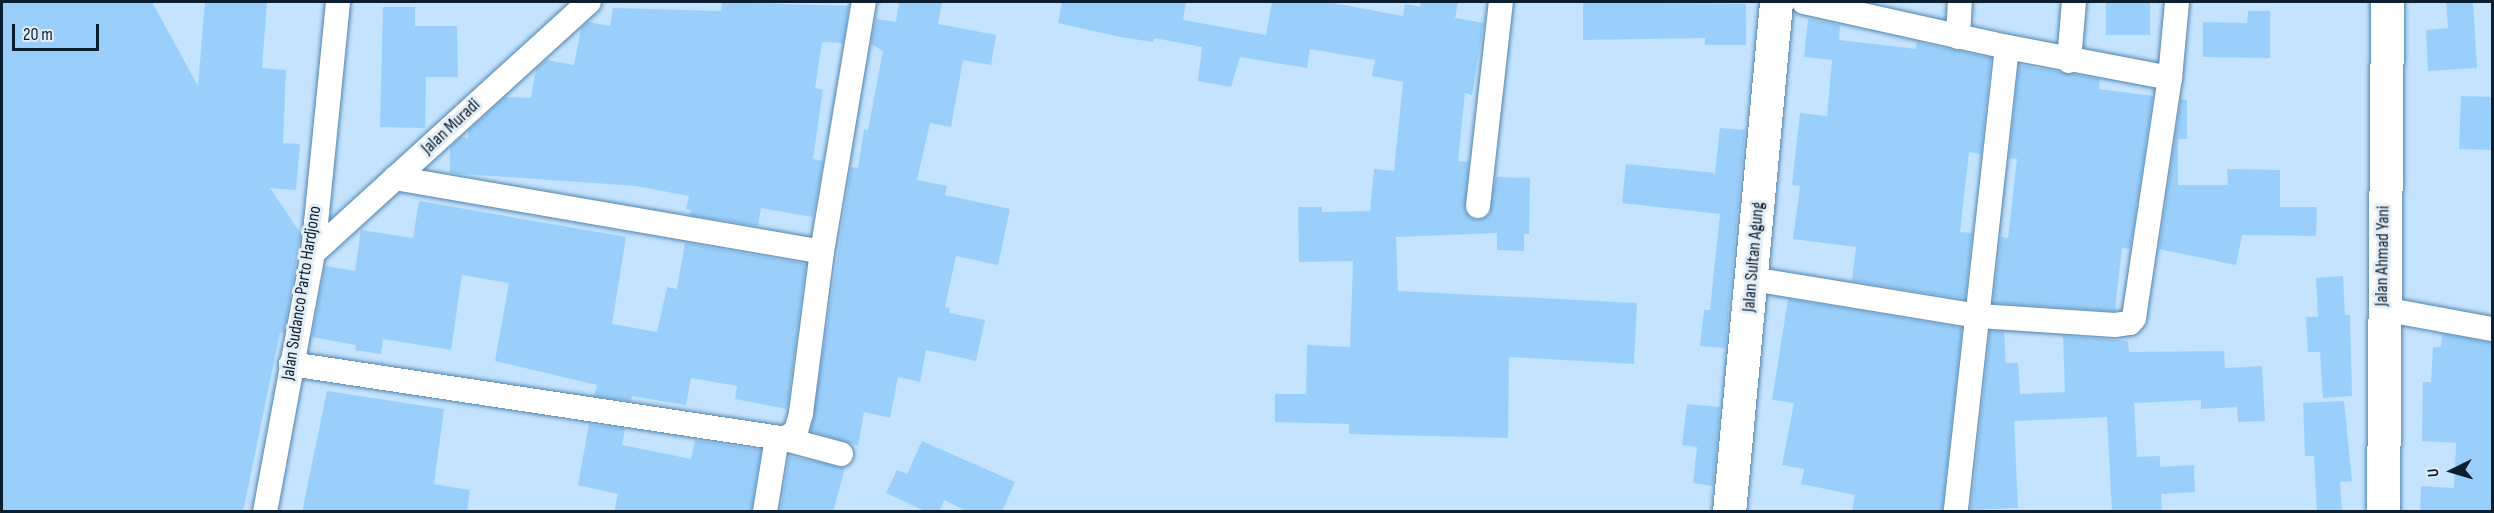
<!DOCTYPE html>
<html>
<head>
<meta charset="utf-8">
<style>
	body { margin:0 }
	#map { position:relative; width:2494px; height:513px; overflow:hidden; background:#c4e3fe; font-family:"Sofia Sans Condensed",sans-serif }
	div>[style] { position:absolute }
	.building>* { inset:0; background:#9bcffb; transform-origin:0 0 }
	.roads { filter:drop-shadow(0 0 2px #5284ac) drop-shadow(0 0 2px #5284ac) }
	.minor>* { height:24px; margin:-12px; padding:0 12px; transform-origin:12px; border-radius:12px; background:#fff }
	.secondary>* { height:33px; margin:-16.5px; padding:0 16.5px; transform-origin:16.5px; border-radius:16.5px; background:#fff }
	.primary>* { height:33px; margin:-16.5px; padding:0 16.5px; transform-origin:16.5px; border-radius:16.5px; background:#fff }
	span { translate:-50% -50%; white-space:nowrap; text-align:center; line-height:1.15; -webkit-text-stroke:6px #e3edf6; paint-order:stroke }
	.street-label { font-size:18px; color:#0b1f30 }
	.frame { position:absolute; inset:0; border:3px solid #0b1f30; pointer-events:none }
	.north { position:absolute; left:2422px; top:441px; width:60px; height:60px; -webkit-text-stroke:4px #e3edf6; paint-order:stroke; rotate:265deg; font-size:16px; font-weight:700; line-height:24px; text-align:center; color:#0b1f30 }
	.north::after { content:''; display:block; margin:auto; width:21px; height:27px; background:#0b1f30; clip-path:polygon(50% 0,100% 100%,50% 72%,0 100%) }
	.scale { position:absolute; left:12px; top:24px; width:87px; height:27px; box-sizing:border-box; border:3px solid #0b1f30; border-top:0; padding-left:8px; font-size:18px; line-height:21px; white-space:nowrap; color:#0b1f30; -webkit-text-stroke:4px #e3edf6; paint-order:stroke }
</style>
</head>
<body>
<div id="map">
	<div class="building">
		<div style="clip-path:polygon(2px 2px,152px 2px,198px 86px,205px 2px,267px 2px,262px 68px,286px 70px,283px 143px,300px 144px,296px 190px,270px 188px,301px 234px,284px 333px,280px 332px,243px 512px,2px 512px)"></div>
		<div style="clip-path:polygon(722px 2px,849px 6px,843px 43px,822px 42px,815px 88px,823px 90px,813px 159px,823px 161px,813px 217px,761px 208px,758px 226px,690px 215px,691px 210px,686px 209px,689px 196px,636px 186px,450px 173px,450px 147px,461px 137px,468px 138px,468px 131px,505px 97px,531px 98px,536px 69px,547px 60px,574px 65px,581px 28px,588px 22px,610px 26px,613px 8px,721px 11px)"></div>
		<div style="clip-path:polygon(899px 2px,942px 2px,938px 24px,996px 35px,991px 65px,963px 60px,951px 127px,930px 123px,917px 180px,947px 186px,945px 195px,1010px 209px,998px 265px,956px 256px,945px 307px,950px 308px,949px 313px,985px 320px,976px 361px,926px 350px,920px 382px,898px 377px,890px 418px,864px 412px,858px 446px,811px 431px,851px 167px,858px 168px,864px 129px,868px 130px,883px 51px,871px 44px,876px 19px,896px 22px)"></div>
		<div style="clip-path:polygon(1062px 2px,1186px 2px,1183px 20px,1266px 35px,1272px 2px,1327px 2px,1403px 16px,1405px 4px,1420px 7px,1421px 2px,1458px 2px,1455px 18px,1484px 23px,1472px 95px,1465px 93px,1458px 161px,1469px 162px,1465px 211px,1476px 220px,1489px 215px,1496px 177px,1530px 178px,1529px 234px,1524px 234px,1524px 251px,1497px 250px,1497px 233px,1396px 237px,1398px 291px,1637px 303px,1634px 364px,1509px 357px,1508px 438px,1349px 434px,1349px 424px,1275px 422px,1275px 394px,1306px 394px,1307px 345px,1350px 347px,1353px 261px,1299px 262px,1298px 207px,1322px 207px,1322px 212px,1370px 211px,1374px 169px,1394px 171px,1403px 82px,1372px 76px,1375px 60px,1310px 49px,1307px 68px,1240px 57px,1231px 87px,1198px 81px,1202px 47px,1154px 38px,1153px 42px,1120px 37px,1058px 23px)"></div>
		<div style="clip-path:polygon(1583px 2px,1746px 4px,1746px 45px,1705px 45px,1705px 38px,1583px 40px)"></div>
		<div style="left:2106px;top:2px;width:44px;height:33px"></div>
		<div style="clip-path:polygon(2446px 2px,2473px 2px,2477px 68px,2428px 71px,2426px 30px,2448px 28px)"></div>
		<div style="clip-path:polygon(383px 7px,415px 7px,415px 26px,457px 26px,458px 77px,426px 77px,425px 128px,380px 127px)"></div>
		<div style="clip-path:polygon(2248px 11px,2270px 11px,2270px 58px,2203px 57px,2203px 22px,2247px 23px)"></div>
		<div style="clip-path:polygon(1808px 19px,1840px 25px,1839px 40px,1916px 49px,1917px 42px,1991px 58px,1981px 154px,1969px 152px,1960px 232px,1972px 233px,1965px 299px,1852px 281px,1856px 247px,1793px 239px,1800px 186px,1792px 185px,1800px 113px,1827px 116px,1832px 60px,1804px 57px)"></div>
		<div style="clip-path:polygon(2019px 65px,2100px 79px,2099px 89px,2153px 96px,2130px 249px,2122px 248px,2115px 311px,1993px 303px,2001px 237px,2008px 238px,2017px 159px,2009px 158px)"></div>
		<div style="left:2461px;top:96px;width:32px;height:53px;rotate:2deg"></div>
		<div style="clip-path:polygon(2181px 99px,2187px 100px,2187px 139px,2178px 139px,2178px 185px,2228px 185px,2227px 169px,2280px 170px,2280px 207px,2317px 207px,2316px 236px,2242px 235px,2236px 265px,2159px 249px)"></div>
		<div style="clip-path:polygon(1720px 128px,1745px 130px,1725px 348px,1700px 346px,1704px 310px,1710px 310px,1720px 214px,1622px 203px,1626px 164px,1715px 173px)"></div>
		<div style="clip-path:polygon(419px 201px,626px 237px,612px 324px,657px 332px,667px 287px,677px 289px,685px 243px,806px 264px,787px 409px,735px 399px,737px 386px,691px 378px,686px 405px,632px 396px,631px 401px,594px 396px,597px 385px,495px 361px,509px 283px,462px 275px,451px 350px,383px 339px,381px 354px,355px 350px,356px 345px,312px 337px,325px 266px,355px 271px,361px 230px,413px 238px)"></div>
		<div style="clip-path:polygon(2343px 276px,2345px 315px,2350px 315px,2352px 396px,2323px 398px,2320px 352px,2308px 352px,2306px 317px,2318px 317px,2316px 278px)"></div>
		<div style="clip-path:polygon(1788px 299px,1962px 328px,1942px 512px,1852px 512px,1855px 495px,1801px 484px,1804px 469px,1782px 465px,1794px 403px,1772px 400px)"></div>
		<div style="clip-path:polygon(1990px 331px,2004px 332px,2006px 363px,2018px 363px,2020px 394px,2065px 392px,2063px 336px,2128px 341px,2129px 352px,2224px 351px,2225px 368px,2262px 366px,2265px 421px,2238px 422px,2237px 407px,2201px 409px,2201px 400px,2134px 403px,2137px 457px,2160px 456px,2160px 467px,2194px 465px,2195px 492px,2161px 494px,2162px 512px,2112px 512px,2107px 417px,2014px 421px,2018px 508px,1971px 510px)"></div>
		<div style="clip-path:polygon(2442px 334px,2493px 343px,2493px 512px,2420px 512px,2421px 486px,2454px 488px,2456px 443px,2422px 441px,2423px 382px,2431px 382px,2433px 347px,2441px 347px)"></div>
		<div style="clip-path:polygon(327px 391px,444px 409px,434px 484px,470px 490px,467px 512px,302px 512px)"></div>
		<div style="clip-path:polygon(2344px 401px,2352px 481px,2340px 482px,2342px 512px,2317px 512px,2314px 456px,2305px 456px,2303px 403px)"></div>
		<div style="clip-path:polygon(1687px 404px,1720px 407px,1713px 486px,1693px 483px,1697px 447px,1682px 445px)"></div>
		<div style="clip-path:polygon(589px 424px,625px 429px,622px 445px,691px 459px,695px 440px,761px 450px,751px 512px,614px 512px,618px 494px,578px 485px)"></div>
		<div style="clip-path:polygon(922px 441px,1015px 482px,1002px 512px,969px 512px,944px 500px,939px 512px,927px 512px,886px 493px,897px 470px,907px 474px)"></div>
		<div style="clip-path:polygon(789px 456px,845px 468px,833px 512px,780px 512px)"></div>
	</div>
	<div class="roads">
		<div class="minor">
			<div style="left:1804px;top:2px;width:208px;rotate:12.5deg"></div>
			<div style="left:2007px;top:47px;width:468px;rotate:96.3deg"></div>
			<div style="left:1958px;top:37px;width:35px;rotate:-87deg"></div>
			<div style="left:2069px;top:61px;width:59px;rotate:-85.2deg"></div>
			<div style="left:2170px;top:78px;width:76px;rotate:-84.7deg"></div>
			<div style="left:395px;top:178px;width:433px;rotate:9.8deg"></div>
			<div style="left:1478px;top:206px;width:205px;rotate:-83.6deg"></div>
			<div style="left:313px;top:253px;width:373px;rotate:-42.3deg"></div>
			<div style="left:1752px;top:279px;width:230px;rotate:9.3deg"></div>
			<div style="left:1979px;top:316px;width:136px;rotate:3.8deg"></div>
			<div style="left:2115px;top:325px;width:15px;rotate:-8deg"></div>
			<div style="left:2130px;top:323px;width:6px;rotate:-51deg"></div>
			<div style="left:2134px;top:318px;width:243px;rotate:-81.5deg"></div>
			<div style="left:2170px;top:78px;width:166px;rotate:-169.2deg"></div>
			<div style="left:2383px;top:309px;width:111px;rotate:10.4deg"></div>
			<div style="left:291px;top:364px;width:500px;rotate:8.6deg"></div>
			<div style="left:785px;top:439px;width:58px;rotate:15deg"></div>
			<div style="left:785px;top:439px;width:14px;rotate:-36deg"></div>
			<div style="left:796px;top:431px;width:19px;rotate:-74deg"></div>
			<div style="left:801px;top:413px;width:162px;rotate:-82.6deg"></div>
			<div style="left:822px;top:252px;width:254px;rotate:-80.5deg"></div>
			<div style="left:265px;top:512px;width:263px;rotate:-79.5deg"></div>
			<div style="left:313px;top:253px;width:252px;rotate:-84.3deg"></div>
			<div style="left:765px;top:512px;width:75px;rotate:-80.8deg"></div>
		</div>
		<div class="secondary">
			<div style="left:1729px;top:512px;width:512px;rotate:-84.73deg"></div>
		</div>
		<div class="primary">
			<div style="left:2383px;top:512px;width:510px;rotate:-89.55deg"></div>
		</div>
	</div>
	<div class="street-label">
		<span style="left:451px;top:127px;rotate:-43deg">Jalan Muradi</span>
		<span style="left:2383px;top:256px;rotate:-89deg">Jalan Ahmad Yani</span>
		<span style="left:1754px;top:257px;rotate:-85deg">Jalan Sultan Agung</span>
		<span style="left:302px;top:293px;rotate:-81deg">Jalan Sudanco Parto Hardjono</span>
	</div>
	<div class="frame"></div>
	<div class="north">U</div>
	<div class="scale">20 m</div>
</div>
</body>
</html>
